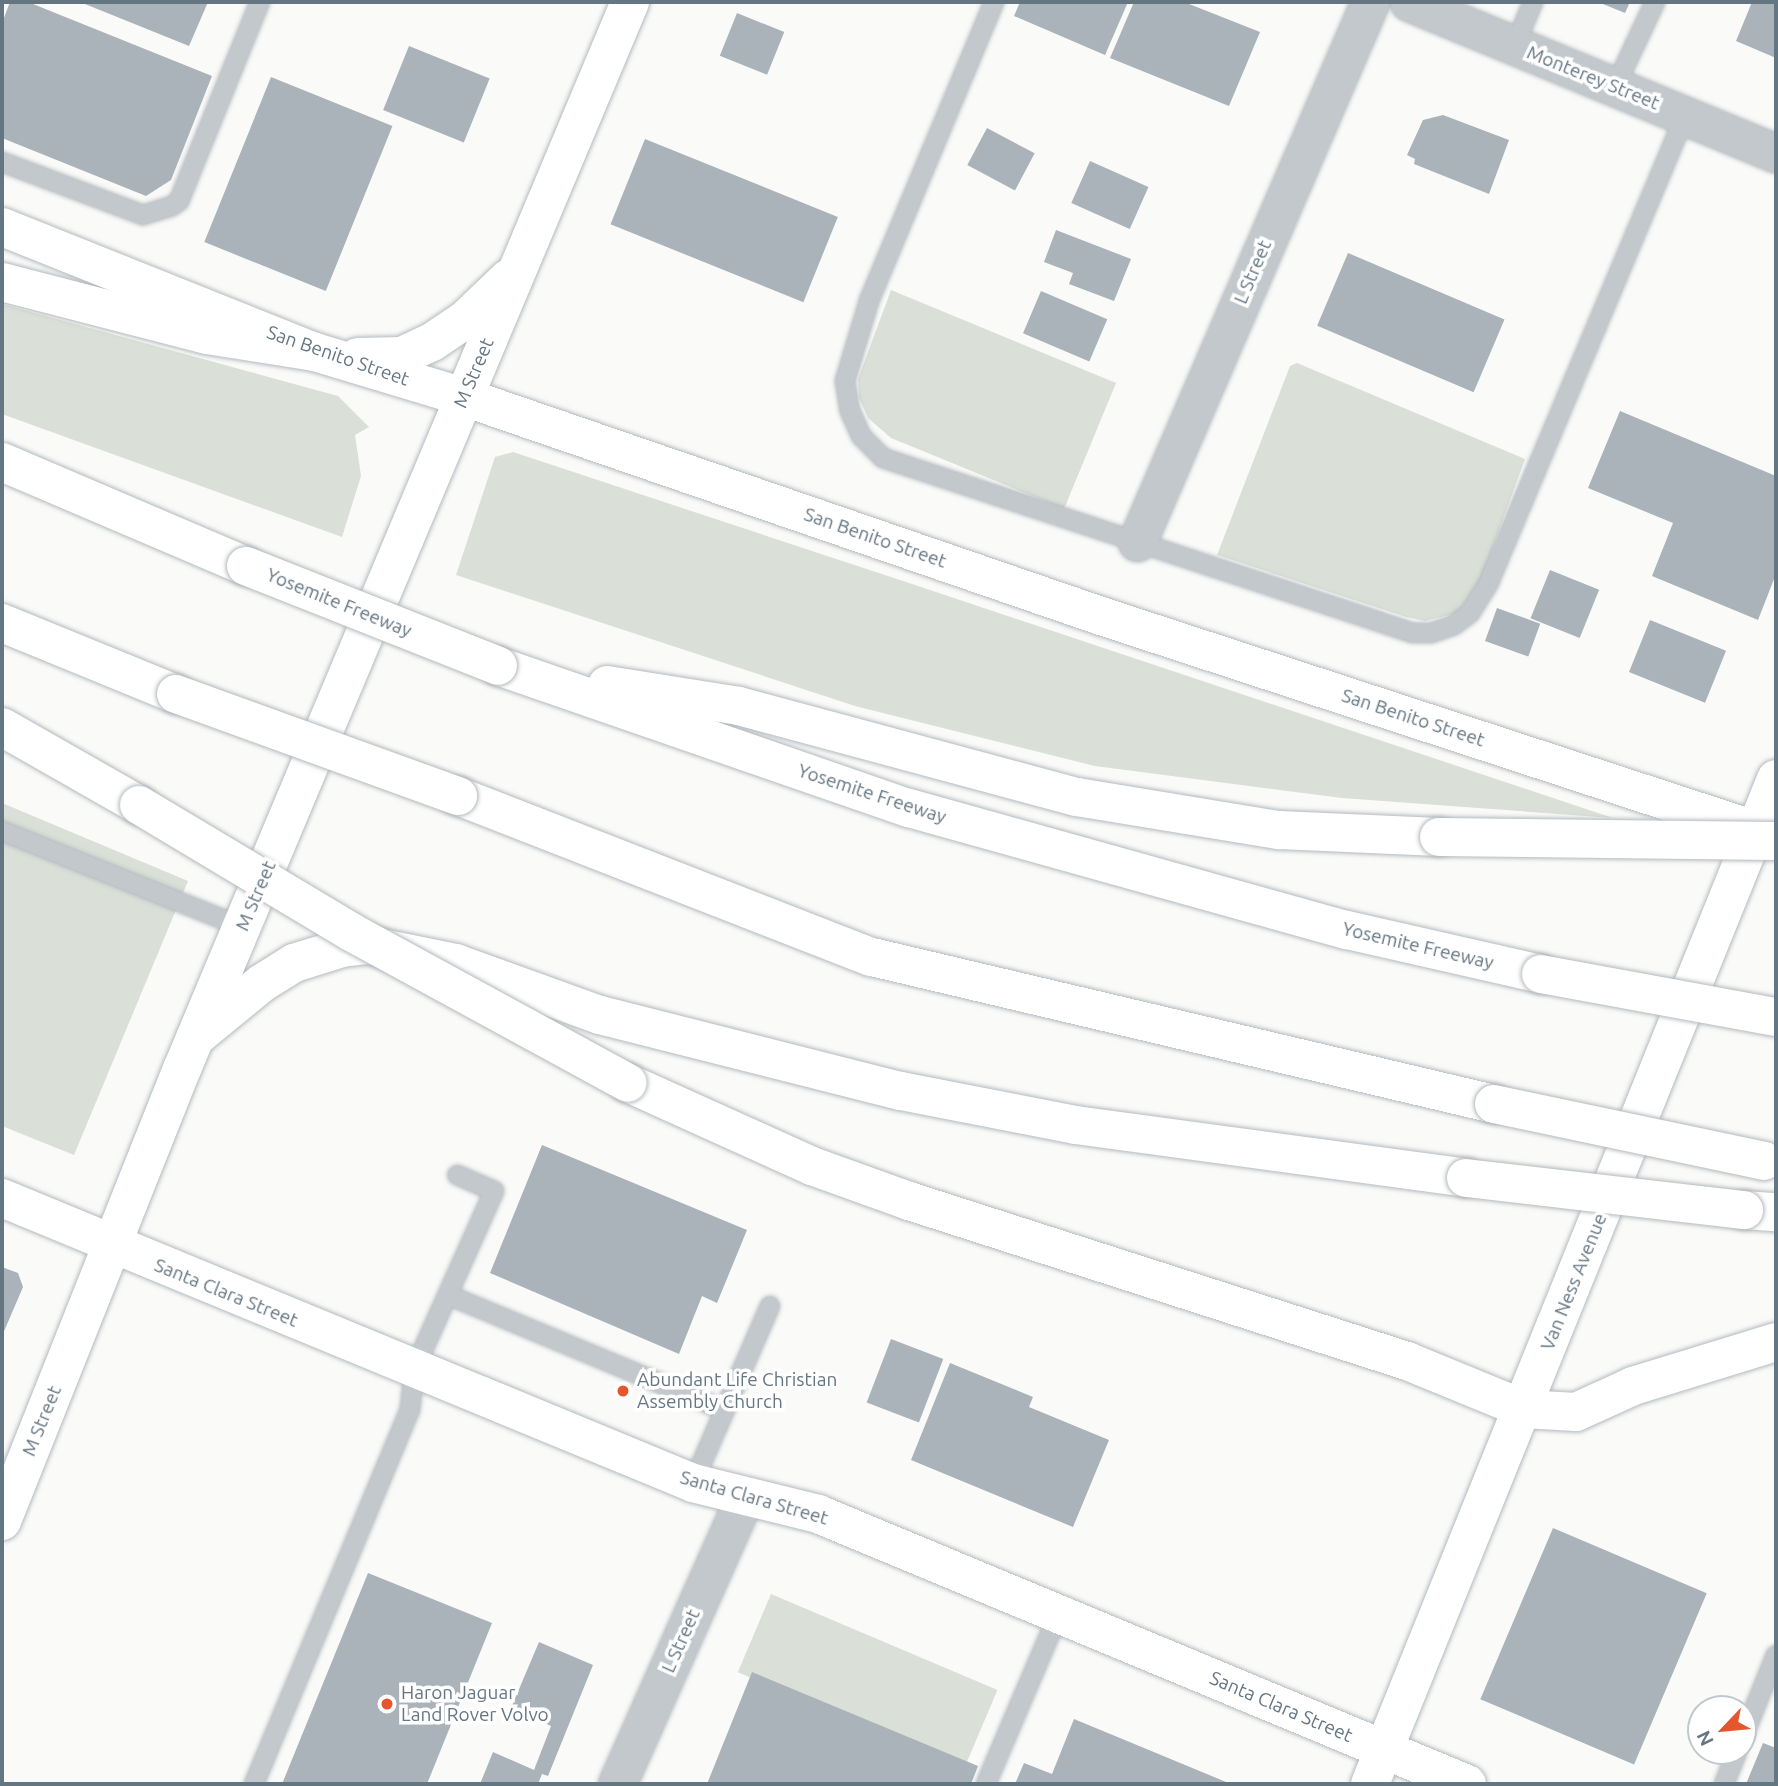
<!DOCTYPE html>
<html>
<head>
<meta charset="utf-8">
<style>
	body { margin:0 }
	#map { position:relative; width:1778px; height:1786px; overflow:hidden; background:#fafaf8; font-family:Ubuntu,sans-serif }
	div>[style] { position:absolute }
	.green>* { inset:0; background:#dadfd7; transform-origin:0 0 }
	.building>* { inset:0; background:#aab3b9; transform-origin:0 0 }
	.roads { filter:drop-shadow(0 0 2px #b3babf) drop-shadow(0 0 2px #b3babf) }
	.lane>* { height:18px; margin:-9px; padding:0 9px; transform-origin:9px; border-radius:9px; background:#c3c8cc }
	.street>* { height:37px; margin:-18.5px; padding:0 18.5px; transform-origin:18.5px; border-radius:18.5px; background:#c3c8cc }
	.secondary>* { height:38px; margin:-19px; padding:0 19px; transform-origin:19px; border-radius:19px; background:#fff }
	.highway>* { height:38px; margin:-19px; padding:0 19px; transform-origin:19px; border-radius:19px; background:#fff }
	.bridges { filter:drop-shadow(0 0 2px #b4b9bd) drop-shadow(0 0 2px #b4b9bd) }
	.highway-bridge>* { height:38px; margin:-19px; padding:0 19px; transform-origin:19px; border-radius:19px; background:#fff }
	.dots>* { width:19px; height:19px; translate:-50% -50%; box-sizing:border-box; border:4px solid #fff; border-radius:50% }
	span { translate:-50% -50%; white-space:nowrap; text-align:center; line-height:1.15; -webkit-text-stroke:7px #fff; paint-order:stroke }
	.street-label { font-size:19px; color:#657683 }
	.poi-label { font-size:19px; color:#657683 }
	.left { translate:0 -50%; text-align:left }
	.frame { position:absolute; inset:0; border:4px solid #657683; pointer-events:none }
	.north { position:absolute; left:1687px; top:1695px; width:70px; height:70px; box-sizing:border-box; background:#fff; border:2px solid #c1c8cd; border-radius:50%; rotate:244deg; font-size:19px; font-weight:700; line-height:28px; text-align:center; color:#657683 }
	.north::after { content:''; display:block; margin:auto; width:24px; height:32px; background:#e4572e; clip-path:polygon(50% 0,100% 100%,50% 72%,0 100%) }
</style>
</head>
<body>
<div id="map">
	<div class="green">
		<div style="clip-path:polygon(891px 290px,1116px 383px,1064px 509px,891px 438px,868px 418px,859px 398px,858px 379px)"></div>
		<div style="clip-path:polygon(2px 304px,338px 396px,369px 427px,355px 435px,361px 476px,342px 537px,2px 414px)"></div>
		<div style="clip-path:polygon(1297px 363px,1525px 459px,1478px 588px,1457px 613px,1425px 621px,1406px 617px,1217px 555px,1290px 366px)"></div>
		<div style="clip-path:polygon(513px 452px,912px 584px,1613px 818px,1342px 798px,1095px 766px,855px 706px,456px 575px,495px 457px)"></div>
		<div style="clip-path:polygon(2px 803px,188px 881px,74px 1155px,2px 1126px)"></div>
		<div style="left:771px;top:1594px;width:246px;height:85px;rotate:23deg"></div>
	</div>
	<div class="building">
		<div style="clip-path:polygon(10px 2px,28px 2px,212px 76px,171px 180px,146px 196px,2px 138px,2px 23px)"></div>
		<div style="clip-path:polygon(80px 2px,208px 2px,189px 46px)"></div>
		<div style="clip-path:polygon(1020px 2px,1128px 2px,1105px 55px,1014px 16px)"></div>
		<div style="clip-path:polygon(1134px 2px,1184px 2px,1260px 32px,1229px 106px,1110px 58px)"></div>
		<div style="clip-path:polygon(1598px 2px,1630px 2px,1625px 13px)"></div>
		<div style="clip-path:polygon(1752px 2px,1776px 2px,1776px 58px,1736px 41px)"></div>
		<div style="left:737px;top:13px;width:51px;height:46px;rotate:22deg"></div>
		<div style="left:409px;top:46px;width:87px;height:69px;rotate:22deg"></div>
		<div style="left:271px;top:77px;width:131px;height:178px;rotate:22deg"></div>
		<div style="clip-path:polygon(1443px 115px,1509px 140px,1489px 194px,1414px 164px,1415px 159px,1407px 155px,1423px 120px)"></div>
		<div style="left:987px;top:128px;width:54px;height:42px;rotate:28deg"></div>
		<div style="left:645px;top:139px;width:208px;height:92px;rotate:22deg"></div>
		<div style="left:1090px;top:161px;width:64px;height:46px;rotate:24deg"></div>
		<div style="clip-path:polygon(1056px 230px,1131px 259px,1114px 301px,1069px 284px,1073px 273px,1044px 262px)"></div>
		<div style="left:1348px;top:253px;width:170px;height:79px;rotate:23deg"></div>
		<div style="left:1041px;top:291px;width:72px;height:46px;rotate:23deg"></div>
		<div style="clip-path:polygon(1620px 411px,1776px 476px,1776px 574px,1758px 620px,1652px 576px,1673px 523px,1588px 488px)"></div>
		<div style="left:1550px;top:570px;width:53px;height:52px;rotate:22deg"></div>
		<div style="left:1497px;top:608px;width:46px;height:35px;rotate:20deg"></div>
		<div style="left:1650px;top:620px;width:82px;height:56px;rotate:22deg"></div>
		<div style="clip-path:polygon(542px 1145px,747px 1230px,717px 1303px,702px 1296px,679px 1354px,490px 1273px)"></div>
		<div style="clip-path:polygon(2px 1267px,18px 1273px,23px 1287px,2px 1336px)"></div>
		<div style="left:891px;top:1339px;width:56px;height:68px;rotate:21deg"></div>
		<div style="clip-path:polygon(950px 1363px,1033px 1397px,1029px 1407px,1109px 1440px,1073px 1527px,911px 1460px)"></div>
		<div style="left:1553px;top:1528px;width:167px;height:186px;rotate:23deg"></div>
		<div style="clip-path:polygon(368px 1573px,492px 1623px,427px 1784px,282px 1784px)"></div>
		<div style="clip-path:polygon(539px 1642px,593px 1665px,548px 1776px,542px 1774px,538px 1784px,480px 1784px,493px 1752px,534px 1770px,551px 1726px,511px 1708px)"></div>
		<div style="clip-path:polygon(752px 1672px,978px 1766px,971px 1784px,707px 1784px)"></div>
		<div style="clip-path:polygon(1074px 1719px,1231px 1784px,1015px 1784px,1024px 1763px,1052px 1774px)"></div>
		<div style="clip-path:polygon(1763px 1743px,1776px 1748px,1776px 1784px,1746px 1784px)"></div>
	</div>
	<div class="roads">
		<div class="lane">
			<div style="left:994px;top:2px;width:324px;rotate:112.7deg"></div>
			<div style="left:869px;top:301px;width:84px;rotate:106.7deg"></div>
			<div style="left:845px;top:381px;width:30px;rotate:81deg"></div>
			<div style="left:850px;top:411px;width:27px;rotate:66deg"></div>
			<div style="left:861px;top:436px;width:31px;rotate:45deg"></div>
			<div style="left:883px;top:458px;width:558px;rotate:18.27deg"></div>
			<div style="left:1413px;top:633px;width:18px"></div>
			<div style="left:1431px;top:633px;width:24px;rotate:-19deg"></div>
			<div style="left:1454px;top:625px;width:20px;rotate:-37deg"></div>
			<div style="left:1470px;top:613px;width:36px;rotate:-58deg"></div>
			<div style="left:1489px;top:582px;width:506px;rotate:-67.19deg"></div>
			<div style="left:1515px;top:45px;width:47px;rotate:-67.3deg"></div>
			<div style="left:1615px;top:87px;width:94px;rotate:-64.8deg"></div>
			<div style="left:2px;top:162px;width:151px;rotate:20.6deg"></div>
			<div style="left:143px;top:215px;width:30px;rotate:-17deg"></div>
			<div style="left:172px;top:206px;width:9px;rotate:-36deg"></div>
			<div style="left:179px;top:201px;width:215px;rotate:-67.9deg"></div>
			<div style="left:2px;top:831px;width:258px;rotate:21.8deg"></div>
			<div style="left:448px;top:1295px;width:299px;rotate:22.6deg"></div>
			<div style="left:693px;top:1483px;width:193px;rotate:-66.5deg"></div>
			<div style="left:1743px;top:1737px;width:88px;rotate:-68.1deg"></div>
			<div style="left:254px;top:1784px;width:405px;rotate:-67.4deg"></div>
			<div style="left:410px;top:1410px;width:40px;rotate:-84.3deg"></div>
			<div style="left:414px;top:1370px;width:196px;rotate:-65.9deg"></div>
			<div style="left:494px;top:1191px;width:40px;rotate:-156.6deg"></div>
			<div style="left:986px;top:1784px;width:186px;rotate:-66.9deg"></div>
			<div style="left:1724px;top:1784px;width:35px;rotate:-68deg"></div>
		</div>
		<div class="street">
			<div style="left:1409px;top:2px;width:397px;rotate:22.4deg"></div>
			<div style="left:1137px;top:542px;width:588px;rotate:-66.66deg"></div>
			<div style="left:617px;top:1784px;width:314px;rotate:-66deg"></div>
		</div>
		<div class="secondary">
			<div style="left:2px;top:227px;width:337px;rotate:21.8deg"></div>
			<div style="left:315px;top:352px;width:156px;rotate:16.8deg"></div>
			<div style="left:464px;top:397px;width:674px;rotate:18.97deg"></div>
			<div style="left:1101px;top:616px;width:688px;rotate:18.12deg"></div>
			<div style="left:358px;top:357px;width:44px;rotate:-1.3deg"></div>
			<div style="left:402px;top:356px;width:33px;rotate:-25deg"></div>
			<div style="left:432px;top:342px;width:40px;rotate:-34deg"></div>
			<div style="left:465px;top:320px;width:61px;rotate:-43.7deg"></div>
			<div style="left:2px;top:1198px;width:747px;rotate:22.41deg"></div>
			<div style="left:693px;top:1483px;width:129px;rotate:13.9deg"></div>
			<div style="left:818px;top:1514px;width:703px;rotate:22.59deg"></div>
			<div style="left:1524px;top:1409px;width:52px;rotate:3.3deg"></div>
			<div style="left:1576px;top:1412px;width:63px;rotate:-24.5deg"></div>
			<div style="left:1633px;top:1386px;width:150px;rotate:-17.1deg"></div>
			<div style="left:2px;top:1521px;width:487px;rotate:-68.3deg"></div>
			<div style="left:182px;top:1069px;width:1157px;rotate:-67.22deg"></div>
			<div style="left:1370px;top:1784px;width:1084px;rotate:-68deg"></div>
		</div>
		<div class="highway">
			<div style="left:2px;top:282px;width:212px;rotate:14.5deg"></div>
			<div style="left:207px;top:335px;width:109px;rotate:8.9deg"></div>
			<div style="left:2px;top:462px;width:265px;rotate:23.1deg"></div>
			<div style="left:2px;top:623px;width:188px;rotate:22.2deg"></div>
			<div style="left:498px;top:666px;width:435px;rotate:19.1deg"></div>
			<div style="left:909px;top:808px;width:455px;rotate:15.6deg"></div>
			<div style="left:1347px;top:930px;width:199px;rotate:12.8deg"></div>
			<div style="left:607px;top:685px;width:134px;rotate:9deg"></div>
			<div style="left:739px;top:706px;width:350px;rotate:15.1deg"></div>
			<div style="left:1077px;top:797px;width:205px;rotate:9.3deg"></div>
			<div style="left:1279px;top:830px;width:160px;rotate:2.5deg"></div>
			<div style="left:2px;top:727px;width:158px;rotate:29.7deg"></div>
			<div style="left:458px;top:796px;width:444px;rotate:21.3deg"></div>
			<div style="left:872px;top:957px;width:639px;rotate:13.3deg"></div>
			<div style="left:196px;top:1037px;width:85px;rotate:-39.3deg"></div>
			<div style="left:262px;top:983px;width:38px;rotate:-32deg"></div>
			<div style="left:294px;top:963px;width:50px;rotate:-17.4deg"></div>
			<div style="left:342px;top:948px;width:26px;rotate:-7deg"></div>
			<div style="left:368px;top:945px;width:90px;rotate:11.6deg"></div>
			<div style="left:456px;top:963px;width:153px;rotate:19.9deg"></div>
			<div style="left:600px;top:1015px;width:310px;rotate:14.2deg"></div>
			<div style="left:901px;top:1091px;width:178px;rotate:11deg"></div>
			<div style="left:1076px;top:1125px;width:394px;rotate:7.7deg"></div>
			<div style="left:628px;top:1083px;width:202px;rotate:24.3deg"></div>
			<div style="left:812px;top:1166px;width:103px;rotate:19.8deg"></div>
			<div style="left:909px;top:1201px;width:523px;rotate:17.81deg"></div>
			<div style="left:1407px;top:1361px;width:126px;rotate:22.3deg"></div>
			<div style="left:1744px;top:1210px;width:32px;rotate:4deg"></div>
		</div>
	</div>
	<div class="bridges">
		<div class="highway-bridge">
			<div style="left:246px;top:566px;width:271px;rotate:21.6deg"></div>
			<div style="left:176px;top:694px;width:300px;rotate:19.9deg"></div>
			<div style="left:139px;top:805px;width:247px;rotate:30.9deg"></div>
			<div style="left:351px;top:932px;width:315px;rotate:28.6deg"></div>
			<div style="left:1439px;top:837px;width:337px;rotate:0.7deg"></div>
			<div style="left:1541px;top:974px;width:239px;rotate:10.4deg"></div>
			<div style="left:1494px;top:1104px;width:276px;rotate:11.9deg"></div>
			<div style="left:1466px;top:1178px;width:280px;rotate:6.6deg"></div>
		</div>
	</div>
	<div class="dots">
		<div style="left:623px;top:1391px;background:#e4572e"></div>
		<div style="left:387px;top:1704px;background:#e4572e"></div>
	</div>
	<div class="street-label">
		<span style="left:1593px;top:78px;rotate:22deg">Monterey Street</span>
		<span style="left:1253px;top:272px;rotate:-67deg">L Street</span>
		<span style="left:338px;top:356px;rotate:19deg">San Benito Street</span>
		<span style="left:474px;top:373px;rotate:-67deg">M Street</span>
		<span style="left:875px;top:538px;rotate:19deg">San Benito Street</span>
		<span style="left:339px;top:603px;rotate:22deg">Yosemite Freeway</span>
		<span style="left:1413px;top:718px;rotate:18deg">San Benito Street</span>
		<span style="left:872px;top:794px;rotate:18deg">Yosemite Freeway</span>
		<span style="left:256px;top:896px;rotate:-67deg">M Street</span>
		<span style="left:1418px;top:946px;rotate:13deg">Yosemite Freeway</span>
		<span style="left:1574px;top:1282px;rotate:-68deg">Van Ness Avenue</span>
		<span style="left:226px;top:1293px;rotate:22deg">Santa Clara Street</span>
		<span style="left:42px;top:1421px;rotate:-68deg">M Street</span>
		<span style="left:754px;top:1498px;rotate:16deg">Santa Clara Street</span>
		<span style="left:681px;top:1641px;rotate:-66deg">L Street</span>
		<span style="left:1281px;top:1707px;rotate:23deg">Santa Clara Street</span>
	</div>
	<div class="poi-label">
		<span class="left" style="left:637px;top:1391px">Abundant Life Christian<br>Assembly Church</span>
		<span class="left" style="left:401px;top:1704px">Haron Jaguar<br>Land Rover Volvo</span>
	</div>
	<div class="frame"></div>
	<div class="north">N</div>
</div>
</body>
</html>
